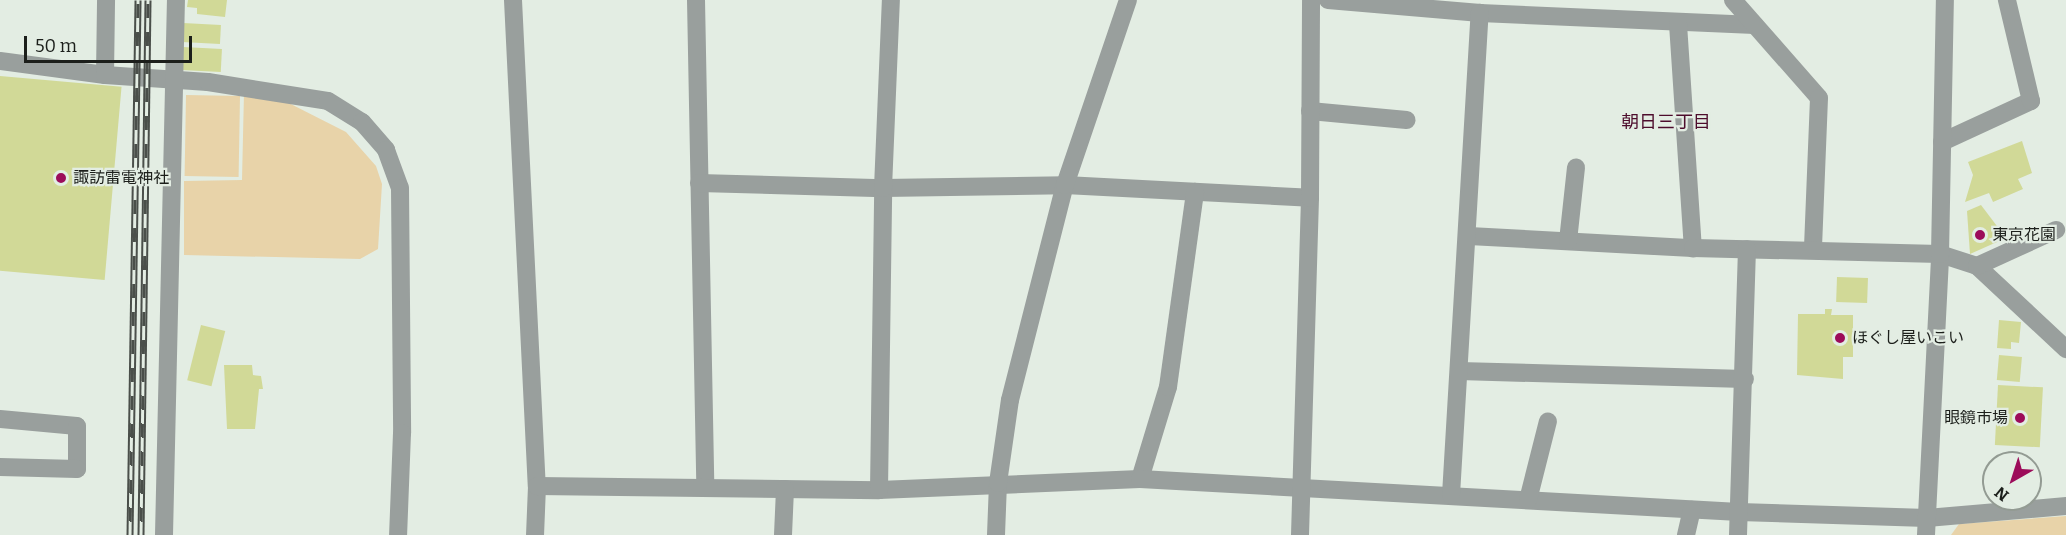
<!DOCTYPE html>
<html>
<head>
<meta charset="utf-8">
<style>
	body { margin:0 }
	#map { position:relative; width:2066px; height:535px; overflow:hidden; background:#e3ede3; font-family:Bitter,"Noto Sans JP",serif }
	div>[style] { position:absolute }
	.green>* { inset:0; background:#e8d3a9; transform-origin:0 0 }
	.building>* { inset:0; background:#d1d997; transform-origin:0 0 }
	.minor>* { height:18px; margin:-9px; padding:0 9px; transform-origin:9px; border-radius:9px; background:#999f9d }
	.rail>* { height:7px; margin-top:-3.5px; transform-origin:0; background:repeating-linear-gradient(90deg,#e3ede3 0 14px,#4a4f4a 0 28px); box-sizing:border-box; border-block:2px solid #4a4f4a }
	.dots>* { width:16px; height:16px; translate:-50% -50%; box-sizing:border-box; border:3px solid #e3ede3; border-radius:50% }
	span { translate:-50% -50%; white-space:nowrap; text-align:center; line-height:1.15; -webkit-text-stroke:4.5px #e3ede3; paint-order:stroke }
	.poi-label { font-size:16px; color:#1c1f1b }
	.left { translate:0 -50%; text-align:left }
	.right { translate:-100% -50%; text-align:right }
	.neighbourhood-label { font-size:18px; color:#4d0c2c }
	.north { position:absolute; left:1982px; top:451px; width:60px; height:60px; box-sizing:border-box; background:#e3ede3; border:2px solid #939b93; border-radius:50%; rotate:219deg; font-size:16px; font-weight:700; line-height:24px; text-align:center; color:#1c1f1b }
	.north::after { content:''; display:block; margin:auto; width:21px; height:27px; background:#9c0c5a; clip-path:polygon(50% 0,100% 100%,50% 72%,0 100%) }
	.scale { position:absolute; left:24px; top:36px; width:168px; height:27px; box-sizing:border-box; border:3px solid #1c1f1b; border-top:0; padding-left:8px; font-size:18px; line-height:21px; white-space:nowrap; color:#1c1f1b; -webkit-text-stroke:4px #e3ede3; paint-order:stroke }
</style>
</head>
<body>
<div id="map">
	<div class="green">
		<div style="clip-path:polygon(244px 92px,273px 95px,346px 132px,376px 166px,382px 184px,378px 249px,360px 259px,184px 255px,184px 181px,242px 180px)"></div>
		<div style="left:240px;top:96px;width:81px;height:54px;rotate:91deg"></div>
		<div style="clip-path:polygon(2066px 516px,2066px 535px,1951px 535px,1959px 524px)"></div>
	</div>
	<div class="building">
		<div style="clip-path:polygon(188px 0,227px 0,225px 17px,197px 14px,197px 8px,187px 7px)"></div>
		<div style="left:183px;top:23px;width:38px;height:19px;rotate:3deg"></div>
		<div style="left:183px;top:47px;width:39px;height:23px;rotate:3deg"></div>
		<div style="left:0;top:76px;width:122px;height:194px;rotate:5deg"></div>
		<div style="clip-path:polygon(2022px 141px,2032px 173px,2018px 179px,2023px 189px,1993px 202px,1989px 193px,1965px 202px,1973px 175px,1968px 162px)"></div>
		<div style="clip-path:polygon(1981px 205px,2006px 238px,1970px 254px,1967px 211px)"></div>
		<div style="left:1837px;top:277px;width:31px;height:25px;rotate:2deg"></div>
		<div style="clip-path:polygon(1825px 309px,1832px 309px,1831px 315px,1853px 315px,1853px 357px,1843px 357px,1843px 379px,1797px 375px,1798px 314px,1825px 314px)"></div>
		<div style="clip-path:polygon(1999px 320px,2021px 322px,2019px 343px,2011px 342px,2011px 349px,1997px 348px)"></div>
		<div style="left:201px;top:325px;width:25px;height:57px;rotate:14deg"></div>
		<div style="left:1999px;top:355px;width:23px;height:25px;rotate:5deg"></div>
		<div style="clip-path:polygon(224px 365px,252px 365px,253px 375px,261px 376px,263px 389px,259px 389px,255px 429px,227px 429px)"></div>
		<div style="left:1998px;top:385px;width:45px;height:60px;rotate:3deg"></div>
		<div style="clip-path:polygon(2036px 463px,2037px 478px,2030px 479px,2030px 464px)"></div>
	</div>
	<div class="minor">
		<div style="left:513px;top:0;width:487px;rotate:87.2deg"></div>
		<div style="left:537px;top:486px;width:49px;rotate:92.3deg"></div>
		<div style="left:696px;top:0;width:486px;rotate:88.9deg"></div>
		<div style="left:1328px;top:0;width:153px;rotate:4.9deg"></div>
		<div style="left:1480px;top:13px;width:275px;rotate:2.5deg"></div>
		<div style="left:1733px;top:0;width:130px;rotate:48.7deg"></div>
		<div style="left:1819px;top:98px;width:152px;rotate:92.3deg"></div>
		<div style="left:1678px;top:24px;width:225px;rotate:86.2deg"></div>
		<div style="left:0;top:61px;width:106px;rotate:7.6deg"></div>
		<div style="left:105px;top:75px;width:75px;rotate:-89.2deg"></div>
		<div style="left:105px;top:75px;width:103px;rotate:3.9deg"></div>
		<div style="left:208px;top:82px;width:121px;rotate:9deg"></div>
		<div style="left:328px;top:101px;width:40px;rotate:32deg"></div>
		<div style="left:362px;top:122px;width:37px;rotate:49deg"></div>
		<div style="left:386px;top:150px;width:40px;rotate:69.8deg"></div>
		<div style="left:400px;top:188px;width:245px;rotate:89.5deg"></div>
		<div style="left:402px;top:433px;width:102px;rotate:92.2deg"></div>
		<div style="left:1310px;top:111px;width:97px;rotate:5.3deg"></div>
		<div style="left:1942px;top:142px;width:98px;rotate:-24.7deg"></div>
		<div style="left:2031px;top:101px;width:104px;rotate:-103.4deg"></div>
		<div style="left:699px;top:183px;width:184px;rotate:1.6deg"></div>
		<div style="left:883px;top:188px;width:182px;rotate:-0.9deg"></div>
		<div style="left:1065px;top:185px;width:245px;rotate:3deg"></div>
		<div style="left:1469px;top:236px;width:224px;rotate:3.1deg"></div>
		<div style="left:1693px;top:248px;width:247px;rotate:1.4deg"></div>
		<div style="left:1940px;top:254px;width:39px;rotate:18deg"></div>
		<div style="left:1977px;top:266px;width:122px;rotate:43deg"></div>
		<div style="left:1568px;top:241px;width:74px;rotate:-83.8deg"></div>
		<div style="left:1977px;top:266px;width:87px;rotate:-24.5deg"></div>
		<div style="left:1459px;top:371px;width:286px;rotate:1.6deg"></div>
		<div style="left:0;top:419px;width:77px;rotate:5.2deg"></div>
		<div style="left:77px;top:426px;width:43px;rotate:90deg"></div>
		<div style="left:77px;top:469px;width:77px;rotate:-178.5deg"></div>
		<div style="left:1140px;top:479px;width:96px;rotate:-73.1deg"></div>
		<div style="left:1168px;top:387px;width:197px;rotate:-82.1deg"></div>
		<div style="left:537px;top:486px;width:342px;rotate:0.7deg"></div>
		<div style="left:879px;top:490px;width:261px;rotate:-2.4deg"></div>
		<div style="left:1140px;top:479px;width:600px;rotate:3.15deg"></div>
		<div style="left:1739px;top:512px;width:188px;rotate:1.8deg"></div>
		<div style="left:1927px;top:518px;width:140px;rotate:-4.9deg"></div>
		<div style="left:879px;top:490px;width:302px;rotate:-89.2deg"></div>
		<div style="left:883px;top:188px;width:188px;rotate:-87.6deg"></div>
		<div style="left:1451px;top:495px;width:483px;rotate:-86.6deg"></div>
		<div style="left:1528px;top:500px;width:81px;rotate:-75.8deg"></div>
		<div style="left:164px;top:535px;width:535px;rotate:-88.72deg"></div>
		<div style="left:783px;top:535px;width:46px;rotate:-87.5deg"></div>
		<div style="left:996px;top:535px;width:52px;rotate:-87.8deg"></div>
		<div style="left:998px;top:483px;width:84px;rotate:-81.8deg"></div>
		<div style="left:1010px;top:400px;width:222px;rotate:-75.7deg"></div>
		<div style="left:1065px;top:185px;width:195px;rotate:-71.2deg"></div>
		<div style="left:1300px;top:535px;width:337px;rotate:-88.3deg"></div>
		<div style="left:1310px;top:198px;width:198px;rotate:-89.7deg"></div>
		<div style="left:1686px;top:535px;width:26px;rotate:-77deg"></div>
		<div style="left:1738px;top:535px;width:286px;rotate:-88.2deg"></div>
		<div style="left:1926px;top:535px;width:281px;rotate:-87.1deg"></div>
		<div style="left:1940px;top:254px;width:254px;rotate:-88.9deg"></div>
	</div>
	<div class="rail">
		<div style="left:130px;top:535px;width:535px;rotate:-89.14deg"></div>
		<div style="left:141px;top:535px;width:535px;rotate:-89.25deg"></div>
	</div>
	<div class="dots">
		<div style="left:61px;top:178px;background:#9c0c5a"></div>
		<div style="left:1980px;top:235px;background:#9c0c5a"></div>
		<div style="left:1840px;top:338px;background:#9c0c5a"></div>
		<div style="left:2020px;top:418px;background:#9c0c5a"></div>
	</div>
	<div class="poi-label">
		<span class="left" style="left:73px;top:178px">諏訪雷電神社</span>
		<span class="left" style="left:1992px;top:235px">東京花園</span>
		<span class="left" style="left:1852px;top:338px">ほぐし屋いこい</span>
		<span class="right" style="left:2008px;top:418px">眼鏡市場</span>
	</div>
	<div class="neighbourhood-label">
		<span style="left:1666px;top:122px">朝日三丁目</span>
	</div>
	<div class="north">N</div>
	<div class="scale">50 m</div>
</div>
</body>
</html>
